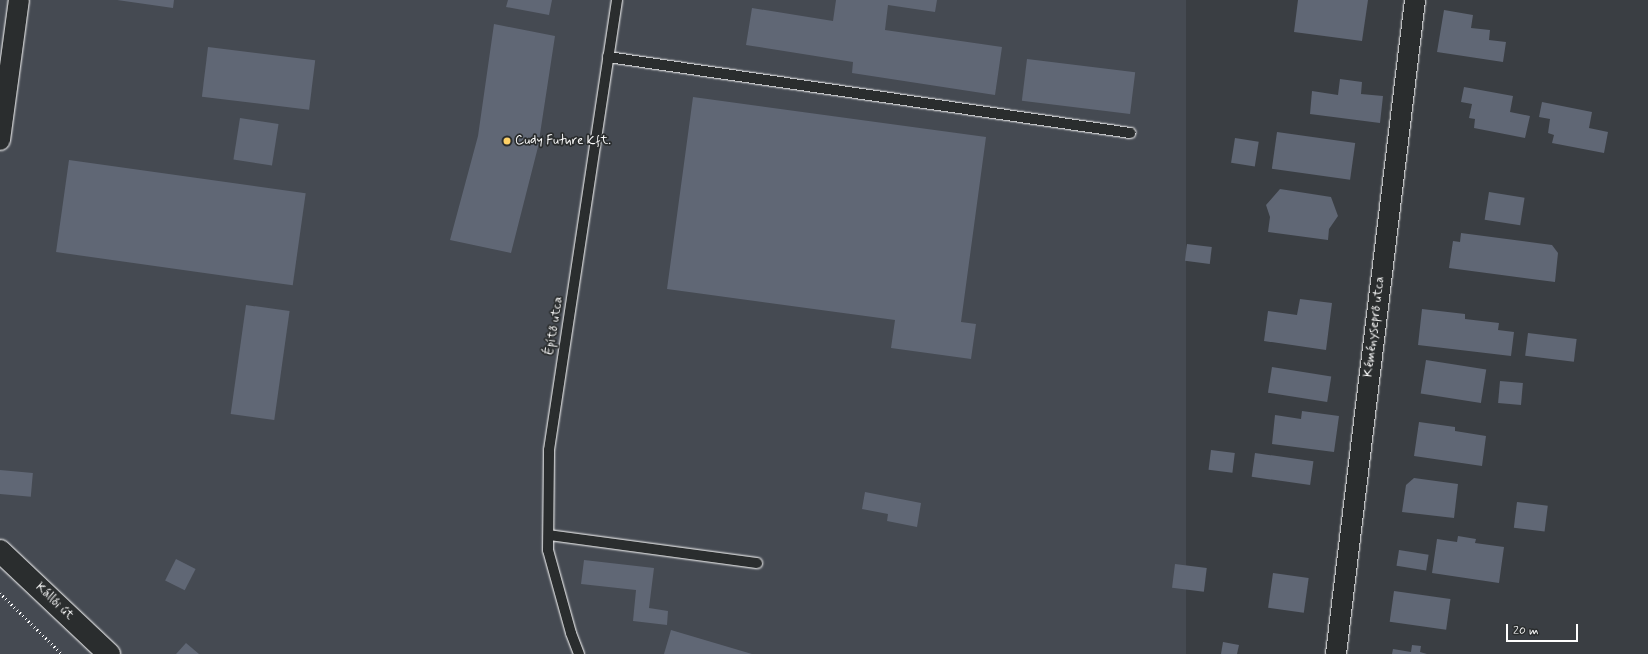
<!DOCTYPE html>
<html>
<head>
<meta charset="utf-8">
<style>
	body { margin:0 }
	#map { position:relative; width:1648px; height:654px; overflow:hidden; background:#3a3e43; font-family:Mynerve,sans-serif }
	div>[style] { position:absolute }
	.built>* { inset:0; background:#454a52; transform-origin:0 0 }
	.building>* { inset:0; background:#606775; transform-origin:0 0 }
	.path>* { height:2.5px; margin-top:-1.25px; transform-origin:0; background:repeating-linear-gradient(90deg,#fff 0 1px,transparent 0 4px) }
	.roads { filter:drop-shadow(0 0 1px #fff) drop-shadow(0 0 1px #fff) }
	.service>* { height:10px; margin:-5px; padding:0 5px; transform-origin:5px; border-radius:5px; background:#2a2d2e }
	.minor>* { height:20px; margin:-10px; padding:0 10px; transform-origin:10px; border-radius:10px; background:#2a2d2e }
	.secondary>* { height:22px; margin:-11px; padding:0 11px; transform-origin:11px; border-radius:11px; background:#2a2d2e }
	.dots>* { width:11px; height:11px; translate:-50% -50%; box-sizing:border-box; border:2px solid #2a2d2e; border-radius:50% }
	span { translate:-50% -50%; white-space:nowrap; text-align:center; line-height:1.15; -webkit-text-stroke:3.5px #2a2d2e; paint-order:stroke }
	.poi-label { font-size:13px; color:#fff }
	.left { translate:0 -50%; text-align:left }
	.street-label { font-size:13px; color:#fff }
	.scale { position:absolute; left:1506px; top:624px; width:72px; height:18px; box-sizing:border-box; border:2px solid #fff; border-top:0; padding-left:5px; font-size:12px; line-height:14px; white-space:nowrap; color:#fff; -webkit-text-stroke:3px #2a2d2e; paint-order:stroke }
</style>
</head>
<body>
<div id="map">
	<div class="built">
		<div style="left:0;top:0;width:1186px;height:654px"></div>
	</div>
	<div class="building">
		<div style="clip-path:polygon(117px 0,174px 0,173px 8px)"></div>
		<div style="clip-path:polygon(508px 0,552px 0,549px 15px,506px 7px)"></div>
		<div style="clip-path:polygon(836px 0,937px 0,935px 12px,888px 5px,885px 30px,1002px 47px,995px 95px,852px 73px,853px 62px,746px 45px,752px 8px,833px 21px)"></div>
		<div style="clip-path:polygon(1298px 0,1368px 0,1362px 41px,1294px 32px)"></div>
		<div style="clip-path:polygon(1444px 10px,1473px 15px,1471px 28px,1490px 30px,1489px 40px,1506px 42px,1503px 62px,1437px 52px)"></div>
		<div style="clip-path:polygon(494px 24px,555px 36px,538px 147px,511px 253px,450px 240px,478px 136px)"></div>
		<div style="left:208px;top:47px;width:108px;height:50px;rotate:7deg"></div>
		<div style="left:1027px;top:59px;width:109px;height:42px;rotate:7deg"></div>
		<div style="clip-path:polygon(1340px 79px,1362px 82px,1361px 94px,1383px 96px,1380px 123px,1310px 114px,1312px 91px,1338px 95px)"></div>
		<div style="clip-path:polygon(1464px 87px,1513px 96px,1510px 112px,1530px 116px,1525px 138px,1474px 128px,1475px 119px,1469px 118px,1472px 104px,1461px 102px)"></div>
		<div style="clip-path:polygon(693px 97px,986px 137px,961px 322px,976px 324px,971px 359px,891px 348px,895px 320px,667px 289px)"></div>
		<div style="clip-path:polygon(1542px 102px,1592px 112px,1589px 128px,1608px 132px,1604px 153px,1552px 143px,1554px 135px,1548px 133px,1550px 119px,1539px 117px)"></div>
		<div style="left:240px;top:118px;width:39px;height:42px;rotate:9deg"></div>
		<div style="left:1277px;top:132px;width:79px;height:37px;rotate:8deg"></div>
		<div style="left:1235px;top:138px;width:24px;height:25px;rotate:9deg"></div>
		<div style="left:69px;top:160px;width:239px;height:93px;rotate:8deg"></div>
		<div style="clip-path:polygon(1280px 189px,1331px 197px,1338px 216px,1329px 229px,1328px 240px,1268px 232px,1270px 217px,1266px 205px)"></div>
		<div style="left:1489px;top:192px;width:36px;height:28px;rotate:9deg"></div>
		<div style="clip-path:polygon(1461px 233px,1552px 245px,1558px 253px,1555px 282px,1449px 268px,1453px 241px,1460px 242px)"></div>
		<div style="left:1187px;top:244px;width:25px;height:17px;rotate:7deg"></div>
		<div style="clip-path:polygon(1300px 299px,1332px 303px,1326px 350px,1264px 341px,1268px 311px,1297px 315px)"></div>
		<div style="left:246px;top:305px;width:44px;height:110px;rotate:8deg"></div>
		<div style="clip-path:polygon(1422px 309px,1465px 314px,1465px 319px,1499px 323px,1498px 330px,1514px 332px,1511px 356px,1418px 345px)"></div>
		<div style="left:1528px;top:333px;width:49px;height:23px;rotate:7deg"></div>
		<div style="left:1426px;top:360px;width:61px;height:34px;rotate:9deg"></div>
		<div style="left:1272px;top:367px;width:60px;height:26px;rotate:9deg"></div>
		<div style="left:1500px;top:381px;width:23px;height:22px;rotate:5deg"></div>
		<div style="clip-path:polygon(1302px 411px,1339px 416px,1334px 452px,1272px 444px,1275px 415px,1301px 419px)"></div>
		<div style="clip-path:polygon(1419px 422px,1455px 427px,1455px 431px,1486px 436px,1482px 466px,1414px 456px)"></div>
		<div style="left:1211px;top:450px;width:24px;height:20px;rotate:7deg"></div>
		<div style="left:1255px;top:453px;width:59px;height:24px;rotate:8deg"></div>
		<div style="left:0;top:470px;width:33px;height:24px;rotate:5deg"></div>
		<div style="clip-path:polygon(1414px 478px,1458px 484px,1454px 518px,1402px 512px,1406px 485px)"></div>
		<div style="clip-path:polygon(865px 492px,921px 503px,917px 527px,887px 521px,888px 514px,862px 509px)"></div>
		<div style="left:1517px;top:502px;width:31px;height:26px;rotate:7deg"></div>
		<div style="clip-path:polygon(1458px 536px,1476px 539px,1475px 543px,1504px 547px,1499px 583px,1432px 573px,1437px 539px,1457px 542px)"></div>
		<div style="left:1399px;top:550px;width:30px;height:16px;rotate:9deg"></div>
		<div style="left:176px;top:559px;width:22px;height:24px;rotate:27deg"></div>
		<div style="clip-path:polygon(584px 560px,654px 568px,649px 608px,668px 611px,667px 625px,633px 621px,636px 590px,581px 584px)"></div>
		<div style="left:1175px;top:564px;width:32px;height:24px;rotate:7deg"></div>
		<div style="left:1273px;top:573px;width:36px;height:35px;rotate:8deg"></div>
		<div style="left:1394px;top:591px;width:57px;height:31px;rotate:8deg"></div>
		<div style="clip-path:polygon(671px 630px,752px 654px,664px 654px)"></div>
		<div style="clip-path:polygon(1223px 642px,1239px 645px,1237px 654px,1221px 654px)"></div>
		<div style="clip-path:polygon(186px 643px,199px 654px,176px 654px)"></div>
		<div style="clip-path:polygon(1412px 645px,1421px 646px,1420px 652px,1427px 654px,1392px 654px,1393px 649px,1411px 652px)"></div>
	</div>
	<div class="path">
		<div style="left:0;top:593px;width:87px;rotate:44.5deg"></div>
	</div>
	<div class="roads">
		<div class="service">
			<div style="left:608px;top:57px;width:528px;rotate:8.28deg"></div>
			<div style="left:549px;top:535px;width:210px;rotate:7.7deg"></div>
			<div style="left:579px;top:654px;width:22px;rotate:-111deg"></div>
			<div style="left:571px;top:633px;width:86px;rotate:-105.5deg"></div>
			<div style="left:548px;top:550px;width:100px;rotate:-89.4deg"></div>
			<div style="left:549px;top:450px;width:455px;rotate:-81.4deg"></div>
		</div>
		<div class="minor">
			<div style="left:0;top:140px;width:141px;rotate:-82.3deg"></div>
			<div style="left:1336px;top:654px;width:659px;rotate:-83.11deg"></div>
		</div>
		<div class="secondary">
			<div style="left:0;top:551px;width:150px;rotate:43.4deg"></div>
		</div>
	</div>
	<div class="dots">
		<div style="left:507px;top:141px;background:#ffd166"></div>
	</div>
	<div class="poi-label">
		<span class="left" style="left:515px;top:141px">Cudy Future Kft.</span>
	</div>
	<div class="street-label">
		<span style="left:555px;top:326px;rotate:-81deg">Építő utca</span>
		<span style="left:1375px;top:327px;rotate:-83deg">Kéményseprő utca</span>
		<span style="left:54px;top:602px;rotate:44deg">Kállói út</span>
	</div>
	<div class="scale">20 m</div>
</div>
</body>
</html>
